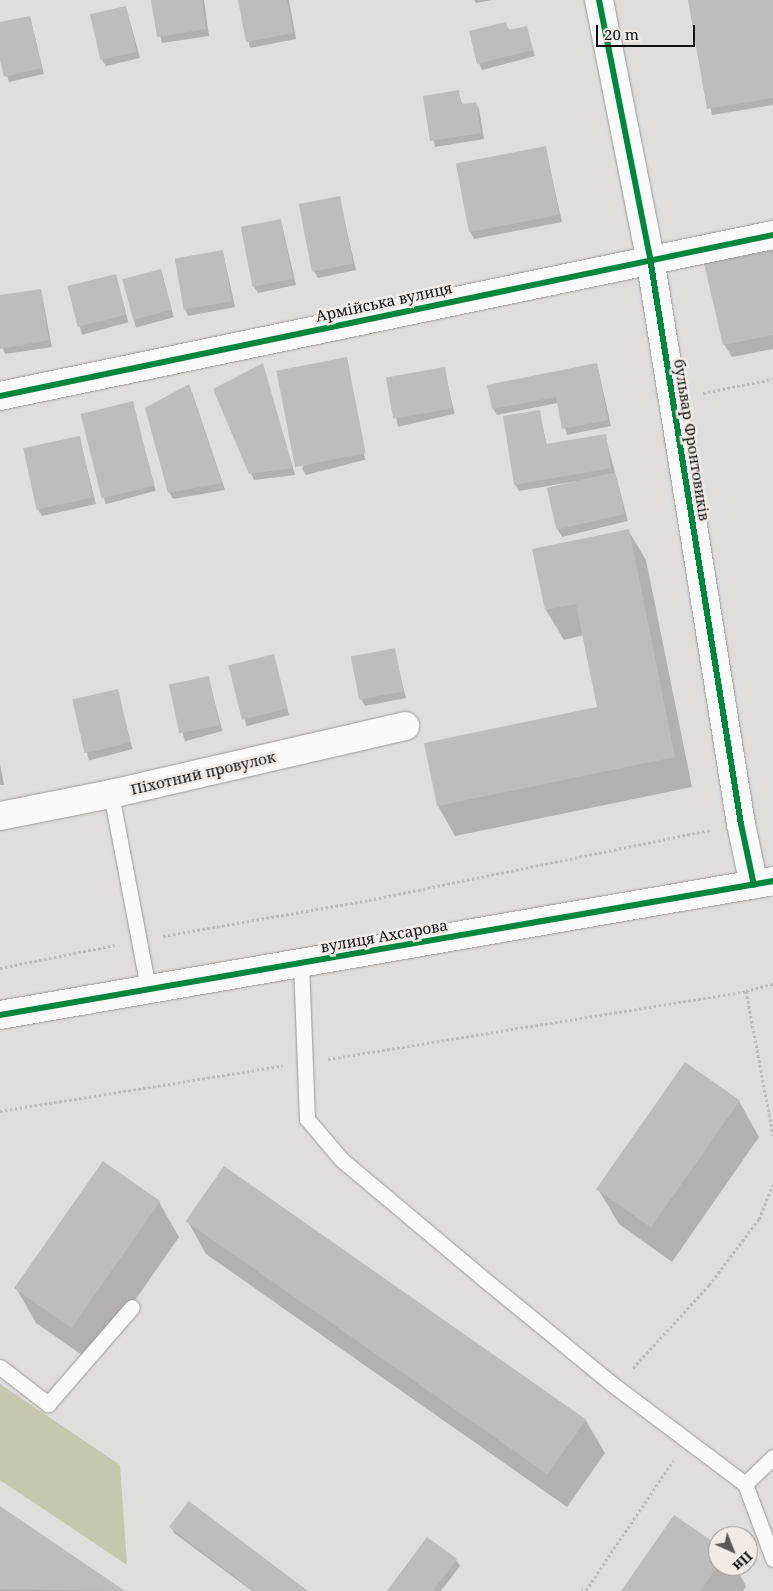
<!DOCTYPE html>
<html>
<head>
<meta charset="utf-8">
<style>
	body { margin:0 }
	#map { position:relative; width:773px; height:1591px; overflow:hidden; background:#e0dedc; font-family:"Noto Serif",serif }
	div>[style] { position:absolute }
	.green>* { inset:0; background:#c6c8ae }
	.shadow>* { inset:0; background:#0003; transform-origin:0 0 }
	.building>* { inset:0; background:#bebdbd; transform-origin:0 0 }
	.path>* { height:3px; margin-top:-1.5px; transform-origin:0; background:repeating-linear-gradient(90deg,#bdbdbd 0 2.5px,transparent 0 5px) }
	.roads { filter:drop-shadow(0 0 1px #9b9998) drop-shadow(0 0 1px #9b9998) }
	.lane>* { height:15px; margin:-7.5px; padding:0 7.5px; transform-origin:7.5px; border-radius:7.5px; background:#fafafa }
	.street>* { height:28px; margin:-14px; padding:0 14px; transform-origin:14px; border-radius:14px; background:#fafafa }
	.secondary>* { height:28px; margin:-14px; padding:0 14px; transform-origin:14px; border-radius:14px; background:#fafafa }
	.cycleway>* { height:6px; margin:-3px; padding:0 3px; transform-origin:3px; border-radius:3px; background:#00873e }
	span { translate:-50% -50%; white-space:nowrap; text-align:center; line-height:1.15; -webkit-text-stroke:5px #f0ebe7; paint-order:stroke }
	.street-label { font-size:15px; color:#12100f }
	.north { position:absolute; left:708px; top:1526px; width:50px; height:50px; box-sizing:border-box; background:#f0ebe7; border:1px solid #979391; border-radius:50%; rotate:136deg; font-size:14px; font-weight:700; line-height:20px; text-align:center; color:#12100f }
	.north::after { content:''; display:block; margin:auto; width:18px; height:22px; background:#5a5857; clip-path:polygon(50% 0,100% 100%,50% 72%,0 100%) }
	.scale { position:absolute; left:596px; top:25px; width:99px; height:22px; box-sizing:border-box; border:2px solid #12100f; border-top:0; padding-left:6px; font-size:15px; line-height:18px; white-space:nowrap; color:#12100f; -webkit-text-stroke:4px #f0ebe7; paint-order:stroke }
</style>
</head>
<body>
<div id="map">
	<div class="green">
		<div style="clip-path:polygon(0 1384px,120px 1465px,127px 1565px,0 1480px)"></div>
	</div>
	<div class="shadow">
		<div style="clip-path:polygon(152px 0,204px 0,209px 36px,162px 43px)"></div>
		<div style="clip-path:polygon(239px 0,289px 0,296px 39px,250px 48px)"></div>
		<div style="clip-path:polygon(474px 0,492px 0,476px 3px)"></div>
		<div style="clip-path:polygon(690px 0,773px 0,773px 105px,712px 115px)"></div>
		<div style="clip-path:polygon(126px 7px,140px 58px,106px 66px,102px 60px)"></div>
		<div style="clip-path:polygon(30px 17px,44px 74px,9px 82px,0 54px,0 24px)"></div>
		<div style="clip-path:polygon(505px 23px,510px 31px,526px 27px,535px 56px,482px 70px,479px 63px)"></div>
		<div style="clip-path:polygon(458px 92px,463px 105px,475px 103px,479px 109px,484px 139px,435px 147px,424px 97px)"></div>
		<div style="clip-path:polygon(545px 147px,562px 222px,474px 239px,470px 232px)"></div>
		<div style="clip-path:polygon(339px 197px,356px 270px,318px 278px,314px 271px)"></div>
		<div style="clip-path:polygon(281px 221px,296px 285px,258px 293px,254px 287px)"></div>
		<div style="clip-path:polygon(773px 247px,773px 349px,732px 357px,724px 344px)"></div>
		<div style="clip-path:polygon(223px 252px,235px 307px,188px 316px,185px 309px)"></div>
		<div style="left:161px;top:270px;width:49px;height:39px;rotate:75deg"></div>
		<div style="left:116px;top:276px;width:48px;height:48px;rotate:75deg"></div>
		<div style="clip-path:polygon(41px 290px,52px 347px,5px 354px,0 339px,0 297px)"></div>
		<div style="clip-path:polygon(347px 358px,365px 459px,368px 459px,350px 364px,368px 459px,306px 475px,302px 469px)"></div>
		<div style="clip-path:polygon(597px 364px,611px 426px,567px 435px,558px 403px,497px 415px,493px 409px)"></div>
		<div style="clip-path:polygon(262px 365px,295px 475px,254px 480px,215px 390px)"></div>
		<div style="left:444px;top:368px;width:47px;height:58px;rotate:77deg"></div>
		<div style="clip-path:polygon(192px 392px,225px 490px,173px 499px,169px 492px)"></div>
		<div style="left:132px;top:402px;width:92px;height:52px;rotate:75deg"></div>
		<div style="clip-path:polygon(539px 411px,547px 445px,605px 435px,628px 521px,562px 537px,558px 530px,577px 481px,519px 491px,515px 484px)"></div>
		<div style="clip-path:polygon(79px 437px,96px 504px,42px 516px,38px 510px)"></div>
		<div style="clip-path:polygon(628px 530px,646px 560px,692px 787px,455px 836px,438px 806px,599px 708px,584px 635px,564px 640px,546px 610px,534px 550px)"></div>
		<div style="clip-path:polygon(394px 650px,406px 698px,365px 706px,361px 699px)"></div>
		<div style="left:273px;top:655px;width:62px;height:44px;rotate:75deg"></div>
		<div style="left:208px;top:677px;width:56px;height:39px;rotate:75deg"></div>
		<div style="left:117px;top:691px;width:60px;height:45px;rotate:75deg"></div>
		<div style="clip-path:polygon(0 764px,4px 785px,0 785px)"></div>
		<div style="clip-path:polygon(739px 1101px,759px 1137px,672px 1262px,619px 1224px,598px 1189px)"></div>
		<div style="clip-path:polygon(159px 1202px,179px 1237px,92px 1362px,36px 1323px,16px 1288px)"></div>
		<div style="clip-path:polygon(187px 1220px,585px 1419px,605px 1453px,567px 1507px,206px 1254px)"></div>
		<div style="clip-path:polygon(0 1508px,123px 1591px,0 1591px)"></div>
		<div style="clip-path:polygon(171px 1527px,306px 1591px,252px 1591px,174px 1533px)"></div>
		<div style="clip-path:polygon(718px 1546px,718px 1566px,735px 1566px,746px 1586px,743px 1591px,622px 1591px)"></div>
		<div style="clip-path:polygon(456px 1560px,460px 1566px,441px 1591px,388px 1591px)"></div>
	</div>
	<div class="building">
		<div style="clip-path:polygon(151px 0,202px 0,206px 29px,157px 37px)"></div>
		<div style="clip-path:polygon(238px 0,287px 0,293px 33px,246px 42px)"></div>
		<div style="clip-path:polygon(688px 0,773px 0,773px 98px,707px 109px)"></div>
		<div style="left:126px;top:6px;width:47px;height:37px;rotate:77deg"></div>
		<div style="clip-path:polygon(30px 16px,42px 68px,4px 77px,0 60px,0 22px)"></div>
		<div style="clip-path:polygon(506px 22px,508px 30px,527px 26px,533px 50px,477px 64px,469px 31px)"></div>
		<div style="clip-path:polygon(459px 90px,461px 104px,476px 102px,481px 133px,430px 141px,423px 96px)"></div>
		<div style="left:546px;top:146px;width:70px;height:92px;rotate:79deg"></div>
		<div style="left:340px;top:196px;width:69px;height:42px;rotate:79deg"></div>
		<div style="left:281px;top:219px;width:61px;height:41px;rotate:79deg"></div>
		<div style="clip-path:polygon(773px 246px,773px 335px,723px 345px,704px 264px)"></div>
		<div style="left:223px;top:250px;width:52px;height:49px;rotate:80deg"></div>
		<div style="left:161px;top:269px;width:42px;height:40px;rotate:75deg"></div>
		<div style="left:116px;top:274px;width:42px;height:50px;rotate:76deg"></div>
		<div style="clip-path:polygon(41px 289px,49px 340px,0 349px,0 295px)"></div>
		<div style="left:347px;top:357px;width:98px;height:72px;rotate:79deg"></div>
		<div style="clip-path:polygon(263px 363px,293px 468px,249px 474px,213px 389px)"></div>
		<div style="clip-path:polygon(597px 363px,608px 420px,562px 429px,556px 397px,492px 409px,487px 385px)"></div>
		<div style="left:445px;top:367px;width:42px;height:60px;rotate:80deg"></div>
		<div style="clip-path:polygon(189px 384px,222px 483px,168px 493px,145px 408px)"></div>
		<div style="left:133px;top:401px;width:87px;height:54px;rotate:76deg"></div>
		<div style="clip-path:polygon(540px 410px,546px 444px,606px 434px,611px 468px,514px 485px,503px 416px)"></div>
		<div style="left:80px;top:436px;width:63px;height:58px;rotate:78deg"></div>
		<div style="left:615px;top:472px;width:43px;height:70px;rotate:77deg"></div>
		<div style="clip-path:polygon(629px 529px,675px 757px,437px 806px,424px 743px,597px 707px,576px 604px,545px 610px,532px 549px)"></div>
		<div style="left:395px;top:648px;width:44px;height:45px;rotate:79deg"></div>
		<div style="left:274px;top:654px;width:56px;height:47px;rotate:76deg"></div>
		<div style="left:209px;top:676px;width:50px;height:41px;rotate:78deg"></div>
		<div style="left:118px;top:689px;width:55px;height:47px;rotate:77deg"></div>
		<div style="left:685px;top:1062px;width:67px;height:155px;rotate:35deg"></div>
		<div style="left:103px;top:1161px;width:70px;height:155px;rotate:35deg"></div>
		<div style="left:224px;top:1166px;width:442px;height:67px;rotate:35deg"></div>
		<div style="clip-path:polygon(189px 1501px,308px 1591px,254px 1591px,169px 1527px)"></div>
		<div style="clip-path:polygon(0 1506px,125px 1591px,0 1589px)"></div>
		<div style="clip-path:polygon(674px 1515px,718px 1545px,718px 1566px,700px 1591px,621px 1591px)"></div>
		<div style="clip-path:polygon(427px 1537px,457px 1559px,433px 1591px,387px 1591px)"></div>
	</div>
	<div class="path">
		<div style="left:703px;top:393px;width:71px;rotate:-11.3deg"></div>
		<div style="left:163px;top:936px;width:209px;rotate:-9.9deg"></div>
		<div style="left:369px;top:900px;width:349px;rotate:-11.6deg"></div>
		<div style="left:0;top:968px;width:117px;rotate:-11.3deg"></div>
		<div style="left:746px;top:991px;width:147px;rotate:79.4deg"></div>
		<div style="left:328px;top:1059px;width:423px;rotate:-9.2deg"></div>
		<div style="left:746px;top:991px;width:28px;rotate:-15deg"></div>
		<div style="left:0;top:1111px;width:286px;rotate:-9.1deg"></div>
		<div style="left:633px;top:1368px;width:113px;rotate:-47.5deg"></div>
		<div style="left:709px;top:1285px;width:83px;rotate:-52.9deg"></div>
		<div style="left:759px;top:1219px;width:37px;rotate:-68deg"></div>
		<div style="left:581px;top:1591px;width:5px;rotate:-11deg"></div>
		<div style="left:586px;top:1590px;width:156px;rotate:-56deg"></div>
	</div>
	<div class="roads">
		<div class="lane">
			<div style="left:111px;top:794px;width:197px;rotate:79.2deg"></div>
			<div style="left:301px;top:963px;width:156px;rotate:87.8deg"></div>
			<div style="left:307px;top:1119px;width:54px;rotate:49.5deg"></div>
			<div style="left:342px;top:1160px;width:193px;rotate:40deg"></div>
			<div style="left:490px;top:1284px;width:163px;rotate:39.3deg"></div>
			<div style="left:616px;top:1387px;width:161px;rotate:36.9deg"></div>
			<div style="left:745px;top:1484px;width:80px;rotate:69.5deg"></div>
			<div style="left:0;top:1367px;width:61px;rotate:37.6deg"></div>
			<div style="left:48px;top:1404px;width:128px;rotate:-49.1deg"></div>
			<div style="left:745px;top:1484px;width:39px;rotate:-44deg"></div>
		</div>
		<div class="street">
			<div style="left:599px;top:0;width:263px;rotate:78.8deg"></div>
			<div style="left:650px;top:258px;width:573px;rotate:80.87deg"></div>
			<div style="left:741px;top:824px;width:62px;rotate:78deg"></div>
			<div style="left:0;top:396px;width:790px;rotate:-11.77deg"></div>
			<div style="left:0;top:816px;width:113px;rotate:-11.2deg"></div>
			<div style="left:111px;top:794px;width:302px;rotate:-13deg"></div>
		</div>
		<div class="secondary">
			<div style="left:0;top:1015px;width:785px;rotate:-9.83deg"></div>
		</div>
	</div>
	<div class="cycleway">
		<div style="left:599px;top:0;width:263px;rotate:78.8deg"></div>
		<div style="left:650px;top:258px;width:573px;rotate:80.87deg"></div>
		<div style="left:741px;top:824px;width:62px;rotate:78deg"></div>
		<div style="left:0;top:396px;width:790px;rotate:-11.77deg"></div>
		<div style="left:0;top:1015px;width:785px;rotate:-9.83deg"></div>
	</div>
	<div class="street-label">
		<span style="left:384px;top:302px;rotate:-12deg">Армійська вулиця</span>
		<span style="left:692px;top:440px;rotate:81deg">бульвар Фронтовиків</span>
		<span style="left:203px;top:773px;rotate:-13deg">Піхотний провулок</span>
		<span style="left:384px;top:936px;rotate:-10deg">вулиця Ахсарова</span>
	</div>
	<div class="north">Пн</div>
	<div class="scale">20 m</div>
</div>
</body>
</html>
